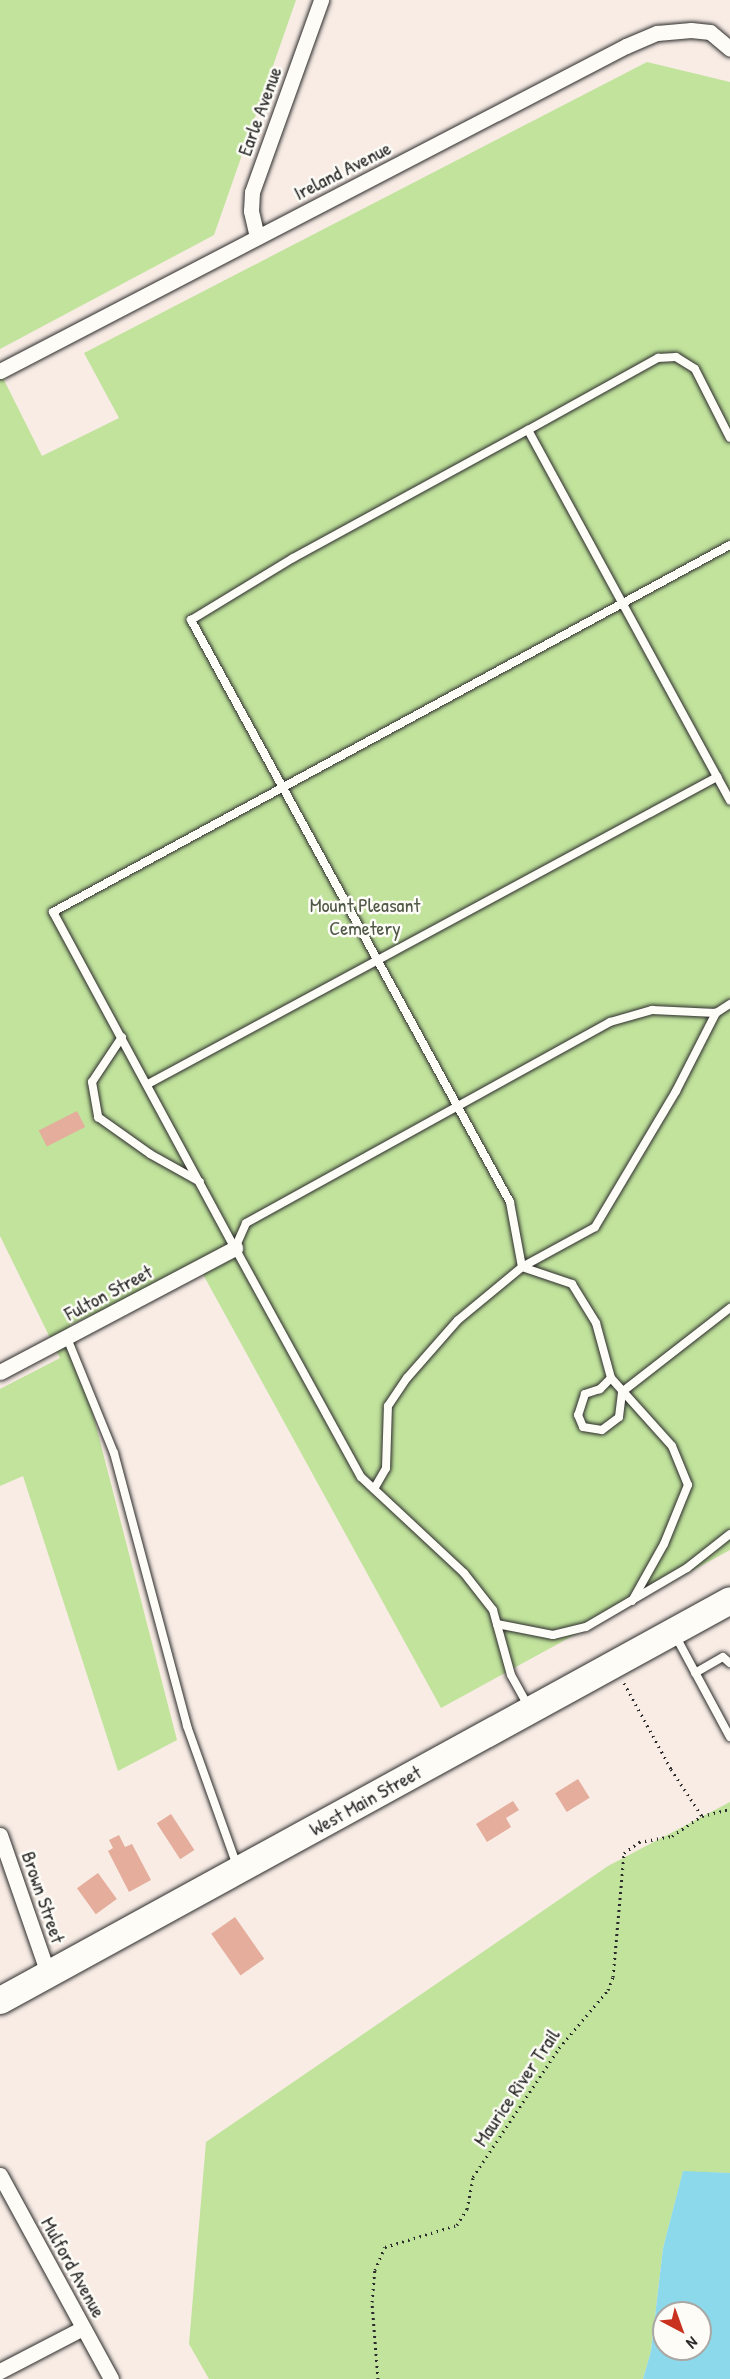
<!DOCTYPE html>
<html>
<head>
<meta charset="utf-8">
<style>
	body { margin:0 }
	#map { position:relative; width:730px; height:2379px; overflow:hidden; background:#f8ece5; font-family:"Patrick Hand",sans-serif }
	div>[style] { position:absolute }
	.green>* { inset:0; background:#c1e39c }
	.water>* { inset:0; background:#8bd9ea }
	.building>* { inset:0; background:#e5ad9c; transform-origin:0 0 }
	.path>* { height:3px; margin-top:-1.5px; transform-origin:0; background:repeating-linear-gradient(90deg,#2b2b2b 0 1.5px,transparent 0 6px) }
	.roads { filter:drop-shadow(0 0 2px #2b2b2b) drop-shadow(0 0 2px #2b2b2b) }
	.lane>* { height:8px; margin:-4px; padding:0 4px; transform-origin:4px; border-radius:4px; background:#fdfcf7 }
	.street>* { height:15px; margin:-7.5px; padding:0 7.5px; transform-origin:7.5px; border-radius:7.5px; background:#fdfcf7 }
	.highway>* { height:27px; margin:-13.5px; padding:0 13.5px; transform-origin:13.5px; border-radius:13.5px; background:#fdfcf7 }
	span { translate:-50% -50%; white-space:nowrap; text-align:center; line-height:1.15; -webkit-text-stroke:5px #fdfcf7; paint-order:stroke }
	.street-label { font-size:20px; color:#2b2b2b }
	.park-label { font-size:20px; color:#505947 }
	.north { position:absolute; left:652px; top:2301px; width:60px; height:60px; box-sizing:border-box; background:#fdfcf7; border:2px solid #a9a8a5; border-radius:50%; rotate:139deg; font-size:16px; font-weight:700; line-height:24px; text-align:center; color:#2b2b2b }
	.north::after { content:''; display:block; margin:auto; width:21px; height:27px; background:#c8321e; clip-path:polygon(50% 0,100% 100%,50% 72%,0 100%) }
</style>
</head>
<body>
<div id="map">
	<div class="green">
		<div style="clip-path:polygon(0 0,296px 0,214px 235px,0 349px)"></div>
		<div style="clip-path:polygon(647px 62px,730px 82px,730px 1550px,441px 1708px,199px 1267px,70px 1325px,177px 1740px,118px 1771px,23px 1476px,0 1486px,0 1389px,60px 1358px,0 1236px,0 372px,42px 456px,119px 418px,84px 353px)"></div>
		<div style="clip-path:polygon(730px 1802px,730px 2173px,683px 2172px,663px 2248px,651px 2351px,643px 2379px,209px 2379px,189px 2344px,206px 2142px,608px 1866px)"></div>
	</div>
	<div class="water">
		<div style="clip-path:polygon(evenodd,683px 2171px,730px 2173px,730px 2379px,643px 2379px,651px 2351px,663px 2248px,683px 2171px,664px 2313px,700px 2313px,700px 2349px,664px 2349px,664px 2313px)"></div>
	</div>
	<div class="building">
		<div style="left:77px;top:1111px;width:18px;height:43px;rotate:63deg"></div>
		<div style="left:578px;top:1779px;width:22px;height:27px;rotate:58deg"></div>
		<div style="clip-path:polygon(513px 1801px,519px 1810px,506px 1818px,511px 1827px,487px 1842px,476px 1824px)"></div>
		<div style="left:171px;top:1814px;width:43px;height:17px;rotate:57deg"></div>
		<div style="clip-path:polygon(119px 1835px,125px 1847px,132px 1844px,151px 1880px,129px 1892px,108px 1851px,113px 1848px,109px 1840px)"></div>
		<div style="left:98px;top:1873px;width:32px;height:26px;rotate:54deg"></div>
		<div style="left:235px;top:1917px;width:51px;height:29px;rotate:55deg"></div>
	</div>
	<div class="path">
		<div style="left:624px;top:1683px;width:98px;rotate:61.3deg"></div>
		<div style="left:671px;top:1769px;width:56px;rotate:56.6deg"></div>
		<div style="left:378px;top:2379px;width:77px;rotate:-94.5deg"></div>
		<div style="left:372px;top:2302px;width:32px;rotate:-85deg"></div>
		<div style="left:375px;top:2270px;width:25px;rotate:-67deg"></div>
		<div style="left:385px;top:2247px;width:75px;rotate:-17deg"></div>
		<div style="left:457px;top:2225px;width:19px;rotate:-58deg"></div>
		<div style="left:467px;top:2209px;width:33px;rotate:-79deg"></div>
		<div style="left:473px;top:2177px;width:155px;rotate:-56.3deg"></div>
		<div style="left:559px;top:2048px;width:76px;rotate:-49.8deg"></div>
		<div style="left:608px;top:1990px;width:14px;rotate:-69deg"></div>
		<div style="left:613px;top:1977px;width:124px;rotate:-84.9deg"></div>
		<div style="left:624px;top:1853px;width:19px;rotate:-36deg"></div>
		<div style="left:639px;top:1842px;width:34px;rotate:-10deg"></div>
		<div style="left:672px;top:1836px;width:36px;rotate:-34deg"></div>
		<div style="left:702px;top:1816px;width:29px;rotate:-14deg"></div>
	</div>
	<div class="roads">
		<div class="lane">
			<div style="left:528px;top:430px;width:149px;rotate:-29deg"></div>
			<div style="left:658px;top:358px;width:18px;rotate:-3deg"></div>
			<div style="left:676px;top:357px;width:22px;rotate:32deg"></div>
			<div style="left:695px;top:369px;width:77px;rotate:63.1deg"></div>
			<div style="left:730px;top:545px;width:770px;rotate:151.54deg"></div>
			<div style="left:53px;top:912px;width:382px;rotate:61.6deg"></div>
			<div style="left:235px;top:1248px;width:27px;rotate:-66deg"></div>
			<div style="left:246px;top:1223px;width:416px;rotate:-28.9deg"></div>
			<div style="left:610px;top:1022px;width:44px;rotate:-15.9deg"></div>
			<div style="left:652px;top:1010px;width:64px;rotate:2.7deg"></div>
			<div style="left:716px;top:1013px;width:17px;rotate:-33deg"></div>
			<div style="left:122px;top:1037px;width:54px;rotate:123.7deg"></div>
			<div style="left:92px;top:1082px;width:36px;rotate:80deg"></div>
			<div style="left:98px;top:1117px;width:64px;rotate:35.4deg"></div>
			<div style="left:150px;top:1154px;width:57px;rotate:29.2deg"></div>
			<div style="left:148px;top:1084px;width:647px;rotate:-28.35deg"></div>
			<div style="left:235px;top:1248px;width:261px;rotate:61.2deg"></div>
			<div style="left:361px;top:1477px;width:141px;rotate:43deg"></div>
			<div style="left:464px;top:1573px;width:47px;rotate:51.9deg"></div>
			<div style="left:493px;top:1610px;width:67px;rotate:74.5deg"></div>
			<div style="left:511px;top:1675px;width:35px;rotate:61deg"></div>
			<div style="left:522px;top:1267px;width:53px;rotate:18.8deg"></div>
			<div style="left:572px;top:1284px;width:46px;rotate:58.4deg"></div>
			<div style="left:596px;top:1323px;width:57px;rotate:74.7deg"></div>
			<div style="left:611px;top:1378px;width:91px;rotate:48.1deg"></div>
			<div style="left:672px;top:1446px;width:42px;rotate:67.7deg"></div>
			<div style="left:688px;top:1485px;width:64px;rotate:112.1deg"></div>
			<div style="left:664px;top:1544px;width:65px;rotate:119.3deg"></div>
			<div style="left:522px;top:1267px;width:83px;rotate:-28.7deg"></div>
			<div style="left:595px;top:1227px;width:158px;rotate:-59.2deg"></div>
			<div style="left:676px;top:1091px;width:88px;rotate:-62.9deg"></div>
			<div style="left:67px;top:1338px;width:124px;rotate:67.8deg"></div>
			<div style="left:114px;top:1453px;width:283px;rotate:75deg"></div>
			<div style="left:187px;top:1726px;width:149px;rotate:70.3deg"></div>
			<div style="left:611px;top:1378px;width:16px;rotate:135deg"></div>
			<div style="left:600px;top:1389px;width:16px;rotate:162deg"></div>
			<div style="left:585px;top:1394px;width:22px;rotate:108deg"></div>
			<div style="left:578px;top:1415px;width:13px;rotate:67deg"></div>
			<div style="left:583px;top:1427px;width:19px;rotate:9deg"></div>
			<div style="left:602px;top:1430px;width:21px;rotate:-37deg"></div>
			<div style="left:619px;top:1417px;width:25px;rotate:-83deg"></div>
			<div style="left:622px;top:1392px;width:137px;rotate:-37.9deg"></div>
			<div style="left:374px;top:1489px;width:24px;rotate:-60deg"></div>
			<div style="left:386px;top:1468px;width:62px;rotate:-88.2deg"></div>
			<div style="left:388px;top:1406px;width:34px;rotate:-56deg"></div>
			<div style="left:407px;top:1378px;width:77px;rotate:-48.7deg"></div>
			<div style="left:458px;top:1320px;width:83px;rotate:-39.6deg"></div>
			<div style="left:522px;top:1267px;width:66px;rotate:-100.5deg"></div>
			<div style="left:510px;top:1202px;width:664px;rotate:-118.73deg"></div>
			<div style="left:191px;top:620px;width:119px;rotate:-31.3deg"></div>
			<div style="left:293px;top:558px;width:268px;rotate:-28.6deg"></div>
			<div style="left:528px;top:430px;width:422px;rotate:61.4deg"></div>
			<div style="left:497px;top:1624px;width:57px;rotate:11.1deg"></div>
			<div style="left:553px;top:1635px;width:34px;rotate:-14deg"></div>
			<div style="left:586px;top:1627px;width:117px;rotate:-30.3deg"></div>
			<div style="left:687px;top:1568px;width:55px;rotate:-38.3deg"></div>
			<div style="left:675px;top:1635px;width:116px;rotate:61.7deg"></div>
			<div style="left:695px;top:1673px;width:32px;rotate:-30deg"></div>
			<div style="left:723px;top:1657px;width:9px;rotate:41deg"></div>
		</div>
		<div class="street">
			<div style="left:257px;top:237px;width:27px;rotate:-103deg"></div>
			<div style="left:251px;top:211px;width:19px;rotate:-87deg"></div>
			<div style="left:252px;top:192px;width:204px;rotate:-70.2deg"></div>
			<div style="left:0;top:371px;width:705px;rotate:-27.44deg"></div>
			<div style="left:626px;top:46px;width:34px;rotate:-23deg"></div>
			<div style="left:657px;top:33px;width:34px;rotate:-5deg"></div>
			<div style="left:691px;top:30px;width:19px;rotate:6deg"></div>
			<div style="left:710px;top:32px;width:26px;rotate:40deg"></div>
			<div style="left:0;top:1372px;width:266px;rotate:-27.8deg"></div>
			<div style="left:0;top:1835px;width:147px;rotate:70.9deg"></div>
			<div style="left:0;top:2175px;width:232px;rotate:61.4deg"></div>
			<div style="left:0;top:2371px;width:93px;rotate:-27.4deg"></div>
		</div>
		<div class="highway">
			<div style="left:0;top:2000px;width:832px;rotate:-28.72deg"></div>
		</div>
	</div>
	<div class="street-label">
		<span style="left:259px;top:111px;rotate:-70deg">Earle Avenue</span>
		<span style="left:342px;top:170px;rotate:-27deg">Ireland Avenue</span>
		<span style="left:108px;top:1292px;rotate:-28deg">Fulton Street</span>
		<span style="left:365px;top:1800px;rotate:-29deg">West Main Street</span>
		<span style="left:44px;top:1897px;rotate:71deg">Brown Street</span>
		<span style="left:516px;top:2087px;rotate:-56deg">Maurice River Trail</span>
		<span style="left:74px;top:2267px;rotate:61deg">Mulford Avenue</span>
	</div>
	<div class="park-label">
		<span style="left:365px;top:916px">Mount Pleasant<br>Cemetery</span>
	</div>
	<div class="north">N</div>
</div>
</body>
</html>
